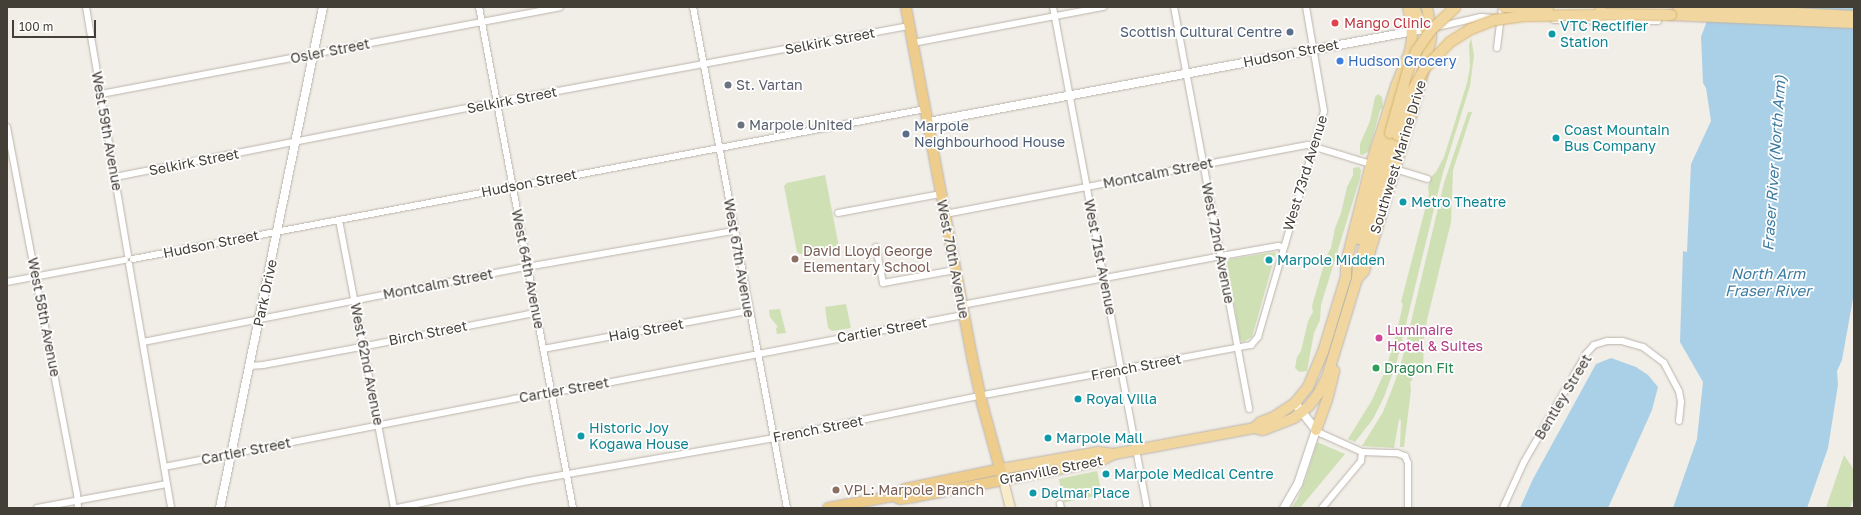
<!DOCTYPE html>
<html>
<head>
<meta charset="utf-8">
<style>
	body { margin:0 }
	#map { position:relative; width:1861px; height:515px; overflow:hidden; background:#f1ede7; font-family:"Golos Text",sans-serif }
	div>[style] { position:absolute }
	.green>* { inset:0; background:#cee0b4; transform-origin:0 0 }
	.water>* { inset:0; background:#aad0e7 }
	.roads { filter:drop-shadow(0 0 1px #bbb4aa) drop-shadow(0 0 1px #bbb4aa) }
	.minor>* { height:6px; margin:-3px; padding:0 3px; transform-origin:3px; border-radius:3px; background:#fff }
	.tertiary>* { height:8px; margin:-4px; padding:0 4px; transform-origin:4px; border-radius:4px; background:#fff }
	.secondary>* { height:9px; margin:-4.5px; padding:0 4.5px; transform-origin:4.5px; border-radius:4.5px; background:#f8ebca }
	.primary>* { height:10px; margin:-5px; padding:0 5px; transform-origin:5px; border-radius:5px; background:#f1d79f }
	.trunk>* { height:10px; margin:-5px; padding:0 5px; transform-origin:5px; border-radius:5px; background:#eecc8b }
	.bridges { filter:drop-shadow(0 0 1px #d4b371) drop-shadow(0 0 1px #d4b371) }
	.primary-bridge>* { height:10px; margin:-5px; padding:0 5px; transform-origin:5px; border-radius:5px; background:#f1d79f }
	.dots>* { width:11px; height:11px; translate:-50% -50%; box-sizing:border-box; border:2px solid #fff; border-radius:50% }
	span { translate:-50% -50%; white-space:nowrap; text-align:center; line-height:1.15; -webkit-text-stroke:3.5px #fff; paint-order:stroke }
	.health-label { font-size:14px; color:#be3a42 }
	.left { translate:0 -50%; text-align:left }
	.culture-label { font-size:14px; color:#0d838f }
	.service-label { font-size:14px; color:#4e5e75 }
	.right { translate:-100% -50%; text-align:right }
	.street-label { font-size:14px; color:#433e36 }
	.shop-label { font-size:14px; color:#366cbe }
	.worship-label { font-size:14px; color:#5b616d }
	.education-label { font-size:14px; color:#785e54 }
	.hotel-label { font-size:14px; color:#b23c85 }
	.leisure-label { font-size:14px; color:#27864d }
	.water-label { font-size:15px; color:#3d7ba1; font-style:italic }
	.frame { position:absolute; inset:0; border:8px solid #433e36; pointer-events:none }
	.scale { position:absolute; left:12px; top:20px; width:84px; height:18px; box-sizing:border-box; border:2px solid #433e36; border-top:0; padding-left:5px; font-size:12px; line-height:14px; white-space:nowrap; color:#433e36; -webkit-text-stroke:3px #fff; paint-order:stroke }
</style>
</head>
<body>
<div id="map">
	<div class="green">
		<div style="clip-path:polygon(1471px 38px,1474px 55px,1470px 86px,1442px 176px,1397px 361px,1384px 397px,1373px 419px,1355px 442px,1348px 439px,1372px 400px,1386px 369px,1399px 322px,1403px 304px,1401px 302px,1429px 194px,1428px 187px,1431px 177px,1436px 172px,1444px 157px,1467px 83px,1470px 67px,1469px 45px)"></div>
		<div style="clip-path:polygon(1378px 94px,1382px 97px,1383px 107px,1380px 110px,1369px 151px,1363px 155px,1360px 154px,1360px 144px,1370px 121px,1375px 97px)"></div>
		<div style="clip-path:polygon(1468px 112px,1472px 112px,1453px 170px,1451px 222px,1427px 320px,1424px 339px,1423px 371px,1413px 370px,1412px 381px,1410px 381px,1411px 390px,1404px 447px,1400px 447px,1401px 420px,1399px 419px,1394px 448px,1362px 446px,1383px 412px,1394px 384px,1402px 360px,1444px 183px)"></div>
		<div style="clip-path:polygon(1359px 167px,1361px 170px,1360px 178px,1321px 305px,1320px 320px,1314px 333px,1307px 371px,1299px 372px,1295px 368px,1297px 357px,1301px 351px,1308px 321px,1313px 312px,1312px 306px,1326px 257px,1331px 248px,1335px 228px,1341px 213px,1347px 187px,1353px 175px,1353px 168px)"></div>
		<div style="clip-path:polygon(825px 175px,839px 247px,800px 254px,797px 252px,784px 186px,787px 183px)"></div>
		<div style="clip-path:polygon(1276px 252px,1252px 337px,1243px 342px,1240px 339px,1227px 262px,1230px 259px)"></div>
		<div style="clip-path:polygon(846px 304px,851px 328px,832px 331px,828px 328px,825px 307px)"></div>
		<div style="clip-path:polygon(780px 309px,786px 333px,777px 334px,776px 328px,778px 327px,770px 317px,769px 310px)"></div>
		<div style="clip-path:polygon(1317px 442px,1345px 454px,1300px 508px,1291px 508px,1297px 500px,1306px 478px)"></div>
		<div style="clip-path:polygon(1844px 455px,1854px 470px,1854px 498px,1850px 508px,1826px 508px)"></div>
		<div style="left:1097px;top:471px;width:24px;height:39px;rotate:78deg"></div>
	</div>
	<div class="water">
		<div style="clip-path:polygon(1708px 7px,1854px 7px,1854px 293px,1842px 360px,1837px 371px,1838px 385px,1828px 448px,1807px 508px,1673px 508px,1697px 439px,1703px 382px,1680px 342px,1683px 251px,1687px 252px,1691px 164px,1711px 121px,1706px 88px,1703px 83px,1701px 37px,1710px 13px)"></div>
		<div style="clip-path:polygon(1611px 358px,1636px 367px,1648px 375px,1658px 387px,1652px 410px,1608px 508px,1520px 508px,1533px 479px,1596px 364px)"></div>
	</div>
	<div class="roads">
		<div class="minor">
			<div style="left:86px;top:7px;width:252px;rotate:80.4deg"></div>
			<div style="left:479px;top:7px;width:510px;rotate:79.37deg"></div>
			<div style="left:693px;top:7px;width:510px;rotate:79.37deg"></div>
			<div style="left:1053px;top:7px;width:510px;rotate:79.37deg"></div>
			<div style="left:1174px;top:7px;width:409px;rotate:79.4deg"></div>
			<div style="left:1554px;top:20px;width:104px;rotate:0.6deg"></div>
			<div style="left:1437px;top:27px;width:45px;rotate:-12.8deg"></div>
			<div style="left:1481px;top:17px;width:14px;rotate:4deg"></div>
			<div style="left:913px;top:43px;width:194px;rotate:-10.7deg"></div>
			<div style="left:1497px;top:48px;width:41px;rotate:-83deg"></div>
			<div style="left:101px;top:94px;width:467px;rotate:-10.7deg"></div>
			<div style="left:7px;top:127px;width:374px;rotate:79.2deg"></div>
			<div style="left:77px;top:494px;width:14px;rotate:86deg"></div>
			<div style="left:1395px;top:169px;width:34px;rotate:17deg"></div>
			<div style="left:115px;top:177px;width:396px;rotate:-11.1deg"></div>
			<div style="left:504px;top:101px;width:412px;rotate:-10.5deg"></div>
			<div style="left:838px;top:213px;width:105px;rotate:-10.5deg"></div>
			<div style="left:945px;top:214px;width:369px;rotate:-10.8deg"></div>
			<div style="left:1308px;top:145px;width:66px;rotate:16.8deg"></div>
			<div style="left:339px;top:220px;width:293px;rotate:79.2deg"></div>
			<div style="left:876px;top:247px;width:37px;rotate:79deg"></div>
			<div style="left:883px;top:283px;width:73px;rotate:-10.2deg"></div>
			<div style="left:133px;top:259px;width:806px;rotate:-10.72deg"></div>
			<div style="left:129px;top:264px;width:248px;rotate:80.2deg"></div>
			<div style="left:7px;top:282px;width:120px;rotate:-10.6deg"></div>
			<div style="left:962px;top:305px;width:270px;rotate:-10.7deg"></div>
			<div style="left:1227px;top:255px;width:52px;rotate:-10deg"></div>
			<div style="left:1278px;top:246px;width:5px;rotate:11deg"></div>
			<div style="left:143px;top:342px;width:385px;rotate:-11.1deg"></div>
			<div style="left:521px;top:268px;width:216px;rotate:-9.9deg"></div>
			<div style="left:543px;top:349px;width:209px;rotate:-10.5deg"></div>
			<div style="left:250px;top:366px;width:13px;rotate:-4deg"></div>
			<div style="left:263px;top:365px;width:95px;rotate:-10.4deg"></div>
			<div style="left:356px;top:348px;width:176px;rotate:-11.1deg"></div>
			<div style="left:529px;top:314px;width:8px;rotate:-23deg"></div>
			<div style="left:1316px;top:430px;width:7px;rotate:34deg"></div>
			<div style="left:1322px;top:434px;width:44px;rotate:24.2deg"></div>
			<div style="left:1362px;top:452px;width:35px;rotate:2deg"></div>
			<div style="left:1397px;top:453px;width:9px;rotate:21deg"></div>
			<div style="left:1405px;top:456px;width:8px;rotate:67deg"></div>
			<div style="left:1408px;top:463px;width:45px;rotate:90deg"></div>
			<div style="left:164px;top:467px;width:356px;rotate:-11deg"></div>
			<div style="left:513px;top:399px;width:79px;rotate:-9.5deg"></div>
			<div style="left:591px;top:386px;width:380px;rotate:-10.8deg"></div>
			<div style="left:1060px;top:504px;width:4px;rotate:76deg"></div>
			<div style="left:37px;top:508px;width:132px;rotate:-10.5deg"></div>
			<div style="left:397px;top:508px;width:134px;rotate:-11.6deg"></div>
			<div style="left:528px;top:481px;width:250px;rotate:-9.9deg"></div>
			<div style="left:774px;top:438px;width:219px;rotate:-11.6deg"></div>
			<div style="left:989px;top:394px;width:267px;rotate:-10.6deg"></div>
			<div style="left:1251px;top:345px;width:11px;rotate:-49deg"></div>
			<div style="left:1258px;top:337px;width:235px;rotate:-73.7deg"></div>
			<div style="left:1324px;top:111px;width:106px;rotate:-99.8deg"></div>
			<div style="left:1322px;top:508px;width:61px;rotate:-50.3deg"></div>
			<div style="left:1361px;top:461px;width:9px;rotate:-84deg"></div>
			<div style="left:1503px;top:508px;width:51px;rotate:-65.5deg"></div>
			<div style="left:1524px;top:462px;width:125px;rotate:-60.1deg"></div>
			<div style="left:1586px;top:354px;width:12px;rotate:-48deg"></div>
			<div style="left:1594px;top:345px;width:14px;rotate:-17deg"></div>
			<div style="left:1607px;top:341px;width:15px"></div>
			<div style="left:1622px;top:341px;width:22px;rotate:16deg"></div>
			<div style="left:1643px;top:347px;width:26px;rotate:37deg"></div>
			<div style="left:1664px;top:363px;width:32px;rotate:62deg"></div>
			<div style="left:1679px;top:391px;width:11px;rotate:80deg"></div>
			<div style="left:1681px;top:402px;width:19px;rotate:96deg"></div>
		</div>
		<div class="tertiary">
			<div style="left:928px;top:122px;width:511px;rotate:-10.61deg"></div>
			<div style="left:220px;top:508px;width:511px;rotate:-78.38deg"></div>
			<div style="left:1284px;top:508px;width:28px;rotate:-60deg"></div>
			<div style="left:1298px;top:484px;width:57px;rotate:-71.6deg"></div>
			<div style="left:1316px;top:430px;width:34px;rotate:-128deg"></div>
		</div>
		<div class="secondary">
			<div style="left:1003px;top:480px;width:29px;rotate:76deg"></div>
		</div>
		<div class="primary">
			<div style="left:1413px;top:7px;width:25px;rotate:61deg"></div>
			<div style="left:1678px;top:7px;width:176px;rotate:2.9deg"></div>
			<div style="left:1671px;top:15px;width:183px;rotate:2.5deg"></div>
			<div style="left:1358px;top:239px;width:111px;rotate:-73.2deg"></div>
			<div style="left:1357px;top:279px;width:11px;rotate:-85deg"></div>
			<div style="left:1358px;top:268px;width:139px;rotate:-73.7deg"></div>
			<div style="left:1254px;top:428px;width:9px;rotate:-41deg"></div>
			<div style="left:1261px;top:422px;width:14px;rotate:-21deg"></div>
			<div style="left:1274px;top:417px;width:25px;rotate:-34deg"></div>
			<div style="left:1295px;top:403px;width:21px;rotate:-51deg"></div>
			<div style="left:1308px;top:387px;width:38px;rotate:-67deg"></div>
			<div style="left:1323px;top:352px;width:78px;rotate:-73deg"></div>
			<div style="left:1346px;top:277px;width:14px;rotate:-90deg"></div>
			<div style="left:1346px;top:263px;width:102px;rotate:-75.8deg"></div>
			<div style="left:1371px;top:164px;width:82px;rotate:-72.2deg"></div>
			<div style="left:1396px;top:86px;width:37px;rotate:-68deg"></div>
			<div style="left:1410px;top:52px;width:12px;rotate:-81deg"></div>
			<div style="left:1412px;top:40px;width:19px;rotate:-93deg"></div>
			<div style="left:1411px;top:21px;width:14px;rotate:-102deg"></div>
			<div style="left:1316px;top:430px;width:32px;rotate:-70deg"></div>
			<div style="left:1327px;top:400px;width:30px;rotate:-76deg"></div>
			<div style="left:1001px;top:469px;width:98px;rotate:-9.9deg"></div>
			<div style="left:1098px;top:452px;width:16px;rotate:7deg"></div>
			<div style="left:1114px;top:454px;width:142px;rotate:-10.5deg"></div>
			<div style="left:1254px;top:428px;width:9px;rotate:13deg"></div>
			<div style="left:1263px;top:430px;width:33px;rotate:-21deg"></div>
			<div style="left:1294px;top:418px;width:19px;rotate:-39deg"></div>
			<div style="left:1309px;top:406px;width:15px;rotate:-53deg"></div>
			<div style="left:1318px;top:394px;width:19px;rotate:-62deg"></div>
			<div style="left:1327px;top:377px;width:102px;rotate:-73deg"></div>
			<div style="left:1357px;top:279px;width:11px;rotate:-49deg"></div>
			<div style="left:1364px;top:271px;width:186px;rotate:-73.1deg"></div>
			<div style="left:1418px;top:93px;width:56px;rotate:-76.5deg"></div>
			<div style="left:1431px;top:39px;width:11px;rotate:-90deg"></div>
			<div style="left:1431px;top:28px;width:21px;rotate:-101deg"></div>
			<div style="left:1003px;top:480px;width:99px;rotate:-11.1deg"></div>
			<div style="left:1100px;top:461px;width:16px;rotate:-27deg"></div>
		</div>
		<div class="trunk">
			<div style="left:893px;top:496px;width:8px;rotate:23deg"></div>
			<div style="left:900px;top:499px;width:8px;rotate:-7deg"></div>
			<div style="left:908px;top:498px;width:97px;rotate:-10.7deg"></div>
			<div style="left:1003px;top:480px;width:80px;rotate:-105.3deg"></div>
			<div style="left:982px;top:403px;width:47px;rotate:-102.3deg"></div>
			<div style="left:972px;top:357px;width:356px;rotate:-100.7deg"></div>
			<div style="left:828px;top:508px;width:66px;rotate:-10.5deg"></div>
			<div style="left:893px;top:496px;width:14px;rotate:-30deg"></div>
			<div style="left:905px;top:489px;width:98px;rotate:-11.8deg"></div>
		</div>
	</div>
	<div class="bridges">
		<div class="primary-bridge">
			<div style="left:1505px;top:7px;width:43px;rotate:2.7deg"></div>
			<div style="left:1600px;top:11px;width:7px;rotate:27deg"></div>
			<div style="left:1606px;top:14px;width:65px;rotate:0.9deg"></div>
			<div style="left:1390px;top:133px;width:66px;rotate:-74.1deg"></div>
			<div style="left:1408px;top:70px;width:22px;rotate:-66deg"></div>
			<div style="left:1417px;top:50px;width:24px;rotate:-55deg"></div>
			<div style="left:1431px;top:30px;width:33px;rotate:-43deg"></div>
			<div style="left:1397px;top:135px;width:46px;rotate:-71.2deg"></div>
			<div style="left:1412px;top:91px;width:25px;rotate:-61deg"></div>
			<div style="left:1424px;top:69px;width:37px;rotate:-46deg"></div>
			<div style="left:1450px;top:42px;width:25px;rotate:-32deg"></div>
			<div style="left:1471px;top:29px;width:26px;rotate:-21deg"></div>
			<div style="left:1495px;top:20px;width:27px;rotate:-8deg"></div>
			<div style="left:1522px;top:16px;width:78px;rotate:-0.7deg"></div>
			<div style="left:1600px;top:15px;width:6px;rotate:-9deg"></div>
		</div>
	</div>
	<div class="dots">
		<div style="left:1335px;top:23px;background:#e0444e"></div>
		<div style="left:1290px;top:32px;background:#5c6f8a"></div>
		<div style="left:1552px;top:34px;background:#0f9aa8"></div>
		<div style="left:1340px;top:61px;background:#3f7fe0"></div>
		<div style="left:728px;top:85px;background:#6b7280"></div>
		<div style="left:741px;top:125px;background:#6b7280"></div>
		<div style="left:906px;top:134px;background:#5c6f8a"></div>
		<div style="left:1556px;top:138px;background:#0f9aa8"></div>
		<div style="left:1403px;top:202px;background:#0f9aa8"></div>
		<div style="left:795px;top:259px;background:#8d6e63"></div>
		<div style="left:1269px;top:260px;background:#0f9aa8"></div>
		<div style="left:1379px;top:338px;background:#d1479c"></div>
		<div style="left:1376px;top:368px;background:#2e9e5b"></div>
		<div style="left:1078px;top:399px;background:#0f9aa8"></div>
		<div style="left:581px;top:436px;background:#0f9aa8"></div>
		<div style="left:1048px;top:438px;background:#0f9aa8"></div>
		<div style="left:1106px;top:474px;background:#0f9aa8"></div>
		<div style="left:836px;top:490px;background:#8d6e63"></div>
		<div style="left:1033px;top:493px;background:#0f9aa8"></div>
	</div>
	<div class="health-label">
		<span class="left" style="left:1344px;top:23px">Mango Clinic</span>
	</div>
	<div class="culture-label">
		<span class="left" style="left:1560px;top:34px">VTC Rectifier<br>Station</span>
		<span class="left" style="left:1564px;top:138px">Coast Mountain<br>Bus Company</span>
		<span class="left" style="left:1411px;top:202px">Metro Theatre</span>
		<span class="left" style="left:1277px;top:260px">Marpole Midden</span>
		<span class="left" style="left:1086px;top:399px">Royal Villa</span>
		<span class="left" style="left:589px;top:436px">Historic Joy<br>Kogawa House</span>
		<span class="left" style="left:1056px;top:438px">Marpole Mall</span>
		<span class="left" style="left:1114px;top:474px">Marpole Medical Centre</span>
		<span class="left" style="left:1041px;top:493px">Delmar Place</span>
	</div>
	<div class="service-label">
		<span class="right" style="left:1282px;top:32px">Scottish Cultural Centre</span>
		<span class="left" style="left:914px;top:134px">Marpole<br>Neighbourhood House</span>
	</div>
	<div class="street-label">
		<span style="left:830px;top:41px;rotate:-11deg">Selkirk Street</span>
		<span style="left:330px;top:51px;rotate:-11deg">Osler Street</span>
		<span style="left:1291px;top:53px;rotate:-11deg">Hudson Street</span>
		<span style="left:512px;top:100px;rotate:-11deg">Selkirk Street</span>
		<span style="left:107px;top:131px;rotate:80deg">West 59th Avenue</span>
		<span style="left:1398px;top:157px;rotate:-73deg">Southwest Marine Drive</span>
		<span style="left:194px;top:162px;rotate:-11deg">Selkirk Street</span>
		<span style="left:1158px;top:173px;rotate:-11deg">Montcalm Street</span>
		<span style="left:1305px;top:173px;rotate:-73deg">West 73rd Avenue</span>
		<span style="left:529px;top:183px;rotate:-11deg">Hudson Street</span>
		<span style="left:1218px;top:243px;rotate:79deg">West 72nd Avenue</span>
		<span style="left:211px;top:244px;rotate:-11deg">Hudson Street</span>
		<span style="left:1100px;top:257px;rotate:79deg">West 71st Avenue</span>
		<span style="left:739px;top:258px;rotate:80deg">West 67th Avenue</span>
		<span style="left:953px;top:259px;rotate:79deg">West 70th Avenue</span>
		<span style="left:528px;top:269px;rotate:79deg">West 64th Avenue</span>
		<span style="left:438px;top:284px;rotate:-11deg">Montcalm Street</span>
		<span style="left:265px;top:293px;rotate:-78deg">Park Drive</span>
		<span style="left:44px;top:317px;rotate:79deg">West 58th Avenue</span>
		<span style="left:646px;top:330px;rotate:-10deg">Haig Street</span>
		<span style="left:882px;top:330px;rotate:-10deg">Cartier Street</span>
		<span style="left:428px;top:333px;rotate:-11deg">Birch Street</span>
		<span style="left:367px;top:364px;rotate:79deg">West 62nd Avenue</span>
		<span style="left:1136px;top:367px;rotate:-11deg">French Street</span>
		<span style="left:564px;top:390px;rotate:-10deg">Cartier Street</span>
		<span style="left:1563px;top:397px;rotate:-59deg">Bentley Street</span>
		<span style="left:818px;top:429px;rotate:-11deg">French Street</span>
		<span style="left:246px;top:451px;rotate:-11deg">Cartier Street</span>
		<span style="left:1051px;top:470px;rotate:-11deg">Granville Street</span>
	</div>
	<div class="shop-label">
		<span class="left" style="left:1348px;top:61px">Hudson Grocery</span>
	</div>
	<div class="worship-label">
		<span class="left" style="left:736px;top:85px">St. Vartan</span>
		<span class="left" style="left:749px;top:125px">Marpole United</span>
	</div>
	<div class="education-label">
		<span class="left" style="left:803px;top:259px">David Lloyd George<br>Elementary School</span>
		<span class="left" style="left:844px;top:490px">VPL: Marpole Branch</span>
	</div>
	<div class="hotel-label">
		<span class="left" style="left:1387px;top:338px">Luminaire<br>Hotel &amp; Suites</span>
	</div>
	<div class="leisure-label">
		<span class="left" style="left:1384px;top:368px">Dragon Fit</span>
	</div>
	<div class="water-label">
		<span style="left:1774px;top:163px;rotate:-86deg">Fraser River (North Arm)</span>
		<span style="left:1768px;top:282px">North Arm<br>Fraser River</span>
	</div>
	<div class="frame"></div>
	<div class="scale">100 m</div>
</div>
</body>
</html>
